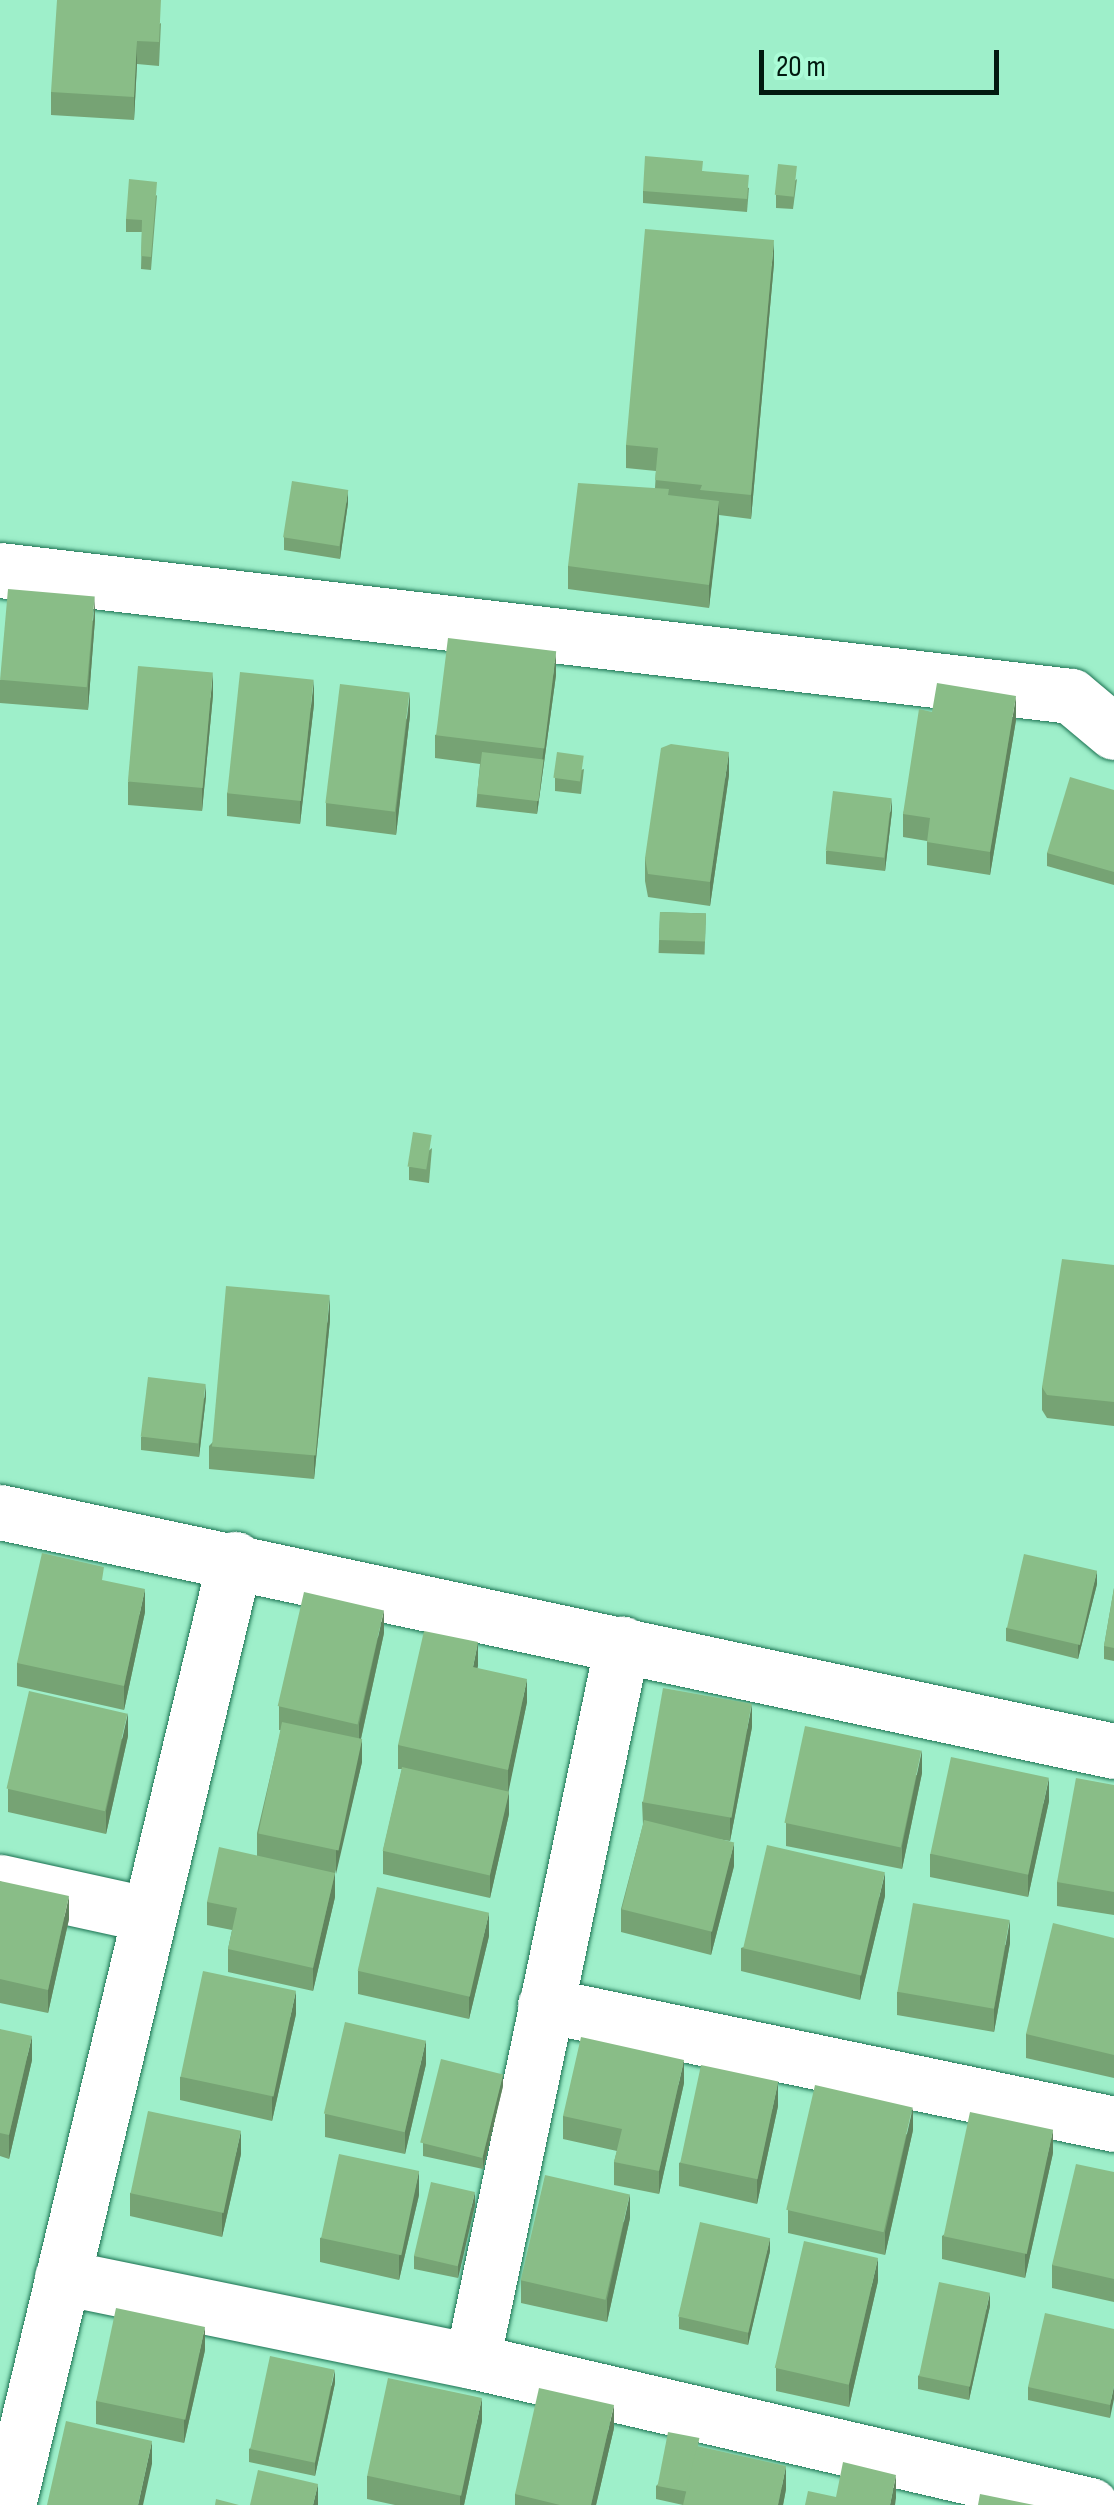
<!DOCTYPE html>
<html>
<head>
<meta charset="utf-8">
<style>
	body { margin:0 }
	#map { position:relative; width:1114px; height:2505px; overflow:hidden; background:#9eefca; font-family:"Sofia Sans Condensed",sans-serif }
	div>[style] { position:absolute }
	.roads { filter:drop-shadow(0 0 2px #197050) drop-shadow(0 0 2px #197050) }
	.street>* { height:55px; margin:-27.5px; padding:0 27.5px; transform-origin:27.5px; border-radius:27.5px; background:#fff }
	.wall>* { inset:0; background:#76a374; transform-origin:0 0 }
	.shaded-wall>* { inset:0; background:#60845e }
	.building>* { inset:0; background:#89bd87; transform-origin:0 0 }
	span { translate:-50% -50%; white-space:nowrap; text-align:center; line-height:1.15; -webkit-text-stroke:8px #abfcd7; paint-order:stroke }
	.scale { position:absolute; left:759px; top:50px; width:240px; height:45px; box-sizing:border-box; border:5px solid #01190f; border-top:0; padding-left:12px; font-size:30px; line-height:35px; white-space:nowrap; color:#01190f; -webkit-text-stroke:8px #abfcd7; paint-order:stroke }
</style>
</head>
<body>
<div id="map">
	<div class="roads">
		<div class="street">
			<div style="left:0;top:570px;width:1078px;rotate:6.71deg"></div>
			<div style="left:1071px;top:696px;width:56px;rotate:39.9deg"></div>
			<div style="left:0;top:1512px;width:1139px;rotate:12.11deg"></div>
			<div style="left:0;top:1882px;width:149px;rotate:12.4deg"></div>
			<div style="left:545px;top:2005px;width:581px;rotate:11.81deg"></div>
			<div style="left:62px;top:2277px;width:419px;rotate:11.6deg"></div>
			<div style="left:472px;top:2361px;width:733px;rotate:-78.18deg"></div>
			<div style="left:472px;top:2361px;width:635px;rotate:13.12deg"></div>
			<div style="left:8px;top:2505px;width:973px;rotate:-76.51deg"></div>
		</div>
	</div>
	<div class="wall">
		<div style="clip-path:polygon(161px 23px,159px 66px,137px 64px,134px 120px,51px 115px,51px 92px)"></div>
		<div style="clip-path:polygon(702px 171px,749px 188px,747px 212px,643px 203px,643px 191px)"></div>
		<div style="clip-path:polygon(797px 179px,793px 209px,776px 208px,776px 195px)"></div>
		<div style="clip-path:polygon(157px 195px,151px 270px,141px 269px,142px 232px,126px 232px,126px 219px)"></div>
		<div style="clip-path:polygon(774px 263px,751px 519px,719px 515px,709px 608px,568px 589px,568px 566px,655px 488px,656px 471px,626px 468px,626px 445px)"></div>
		<div style="clip-path:polygon(348px 503px,340px 559px,284px 550px,284px 537px)"></div>
		<div style="clip-path:polygon(95px 619px,88px 710px,0 703px,0 680px)"></div>
		<div style="clip-path:polygon(556px 675px,537px 814px,476px 807px,480px 764px,435px 758px,435px 735px)"></div>
		<div style="clip-path:polygon(213px 695px,202px 811px,128px 805px,128px 782px)"></div>
		<div style="clip-path:polygon(314px 704px,300px 824px,227px 816px,227px 793px)"></div>
		<div style="clip-path:polygon(932px 712px,1016px 720px,990px 875px,927px 865px,927px 841px,903px 837px,903px 814px)"></div>
		<div style="clip-path:polygon(410px 715px,396px 835px,326px 826px,326px 803px)"></div>
		<div style="clip-path:polygon(584px 769px,581px 794px,555px 791px,555px 778px)"></div>
		<div style="clip-path:polygon(729px 775px,710px 906px,648px 897px,645px 881px,645px 858px)"></div>
		<div style="clip-path:polygon(1114px 790px,1114px 885px,1047px 866px,1047px 853px)"></div>
		<div style="clip-path:polygon(892px 811px,885px 871px,826px 864px,826px 851px)"></div>
		<div style="left:660px;top:912px;width:46px;height:41px;rotate:2deg"></div>
		<div style="clip-path:polygon(432px 1148px,429px 1183px,409px 1180px,409px 1167px)"></div>
		<div style="clip-path:polygon(1114px 1265px,1114px 1426px,1047px 1418px,1042px 1410px,1042px 1387px)"></div>
		<div style="clip-path:polygon(330px 1320px,314px 1479px,209px 1469px,209px 1446px)"></div>
		<div style="clip-path:polygon(206px 1397px,199px 1457px,141px 1450px,141px 1437px)"></div>
		<div style="clip-path:polygon(1097px 1584px,1078px 1659px,1006px 1641px,1006px 1628px)"></div>
		<div style="clip-path:polygon(1114px 1588px,1114px 1661px,1104px 1659px,1104px 1646px)"></div>
		<div style="clip-path:polygon(145px 1612px,124px 1710px,17px 1686px,17px 1663px)"></div>
		<div style="clip-path:polygon(384px 1633px,361px 1739px,362px 1762px,335px 1874px,335px 1897px,313px 1991px,228px 1972px,228px 1949px,232px 1930px,207px 1925px,207px 1902px,257px 1856px,257px 1833px,281px 1730px,279px 1730px,279px 1706px)"></div>
		<div style="clip-path:polygon(477px 1668px,527px 1702px,508px 1791px,509px 1814px,490px 1898px,383px 1874px,383px 1851px,402px 1769px,398px 1769px,398px 1745px)"></div>
		<div style="clip-path:polygon(752px 1727px,730px 1841px,717px 1839px,734px 1866px,711px 1955px,621px 1932px,621px 1909px,643px 1825px,642px 1802px)"></div>
		<div style="clip-path:polygon(128px 1736px,106px 1834px,8px 1812px,8px 1789px)"></div>
		<div style="clip-path:polygon(922px 1773px,902px 1869px,786px 1846px,786px 1823px)"></div>
		<div style="clip-path:polygon(1114px 1785px,1114px 1915px,1057px 1906px,1057px 1882px)"></div>
		<div style="clip-path:polygon(1049px 1801px,1028px 1897px,930px 1877px,930px 1854px)"></div>
		<div style="clip-path:polygon(0 1881px,69px 1919px,48px 2013px,0 2003px)"></div>
		<div style="clip-path:polygon(885px 1896px,860px 2000px,741px 1971px,741px 1948px)"></div>
		<div style="clip-path:polygon(489px 1936px,469px 2019px,358px 1994px,358px 1971px)"></div>
		<div style="clip-path:polygon(1114px 1938px,1114px 2078px,1026px 2058px,1026px 2034px)"></div>
		<div style="clip-path:polygon(1010px 1943px,994px 2032px,897px 2015px,897px 1992px)"></div>
		<div style="clip-path:polygon(296px 2014px,272px 2121px,180px 2100px,180px 2077px)"></div>
		<div style="clip-path:polygon(0 2029px,32px 2060px,9px 2159px,0 2156px)"></div>
		<div style="clip-path:polygon(426px 2064px,405px 2154px,325px 2137px,325px 2114px)"></div>
		<div style="clip-path:polygon(684px 2083px,659px 2194px,614px 2185px,614px 2162px,617px 2151px,563px 2139px,563px 2116px)"></div>
		<div style="clip-path:polygon(503px 2086px,483px 2169px,423px 2156px,423px 2143px)"></div>
		<div style="clip-path:polygon(778px 2106px,757px 2204px,679px 2186px,679px 2163px)"></div>
		<div style="clip-path:polygon(913px 2130px,885px 2255px,788px 2233px,788px 2210px)"></div>
		<div style="clip-path:polygon(1053px 2153px,1025px 2278px,942px 2259px,942px 2236px)"></div>
		<div style="clip-path:polygon(241px 2154px,222px 2237px,130px 2216px,130px 2193px)"></div>
		<div style="clip-path:polygon(1114px 2172px,1114px 2302px,1052px 2288px,1052px 2265px)"></div>
		<div style="clip-path:polygon(419px 2195px,399px 2280px,320px 2262px,320px 2238px)"></div>
		<div style="clip-path:polygon(475px 2205px,458px 2278px,414px 2269px,414px 2256px)"></div>
		<div style="clip-path:polygon(630px 2218px,607px 2322px,521px 2303px,521px 2280px)"></div>
		<div style="clip-path:polygon(770px 2251px,748px 2345px,679px 2329px,679px 2317px)"></div>
		<div style="clip-path:polygon(878px 2281px,849px 2407px,776px 2391px,776px 2368px)"></div>
		<div style="clip-path:polygon(990px 2306px,969px 2400px,918px 2389px,918px 2376px)"></div>
		<div style="clip-path:polygon(1114px 2329px,1110px 2418px,1028px 2400px,1028px 2387px)"></div>
		<div style="clip-path:polygon(205px 2350px,184px 2443px,96px 2424px,96px 2401px)"></div>
		<div style="clip-path:polygon(335px 2383px,315px 2476px,249px 2462px,249px 2449px)"></div>
		<div style="clip-path:polygon(482px 2421px,464px 2505px,395px 2505px,367px 2499px,367px 2476px)"></div>
		<div style="clip-path:polygon(614px 2428px,596px 2505px,515px 2505px,515px 2494px)"></div>
		<div style="clip-path:polygon(699px 2447px,786px 2489px,783px 2505px,683px 2505px,656px 2499px,656px 2486px)"></div>
	</div>
	<div class="shaded-wall">
		<div style="clip-path:polygon(137px 41px,137px 64px,134px 120px,134px 97px)"></div>
		<div style="clip-path:polygon(774px 240px,774px 263px,751px 519px,751px 495px)"></div>
		<div style="clip-path:polygon(348px 490px,348px 503px,340px 559px,340px 546px)"></div>
		<div style="clip-path:polygon(719px 501px,719px 524px,709px 608px,709px 585px)"></div>
		<div style="clip-path:polygon(95px 596px,95px 619px,88px 710px,88px 686px)"></div>
		<div style="clip-path:polygon(556px 652px,556px 675px,537px 814px,537px 801px)"></div>
		<div style="clip-path:polygon(213px 672px,213px 695px,202px 811px,202px 788px)"></div>
		<div style="clip-path:polygon(314px 680px,314px 704px,300px 824px,300px 801px)"></div>
		<div style="clip-path:polygon(410px 692px,410px 715px,396px 835px,396px 811px)"></div>
		<div style="clip-path:polygon(1016px 696px,1016px 720px,990px 875px,990px 852px)"></div>
		<div style="clip-path:polygon(729px 752px,729px 775px,710px 906px,710px 882px)"></div>
		<div style="clip-path:polygon(892px 798px,892px 811px,885px 871px,885px 858px)"></div>
		<div style="clip-path:polygon(330px 1296px,330px 1320px,314px 1479px,314px 1456px)"></div>
		<div style="clip-path:polygon(206px 1384px,206px 1397px,199px 1457px,199px 1444px)"></div>
		<div style="clip-path:polygon(1097px 1571px,1097px 1584px,1078px 1659px,1078px 1646px)"></div>
		<div style="clip-path:polygon(145px 1589px,145px 1612px,124px 1710px,124px 1686px)"></div>
		<div style="clip-path:polygon(384px 1610px,384px 1633px,359px 1747px,359px 1724px)"></div>
		<div style="clip-path:polygon(478px 1642px,478px 1666px,473px 1690px,473px 1667px)"></div>
		<div style="clip-path:polygon(527px 1679px,527px 1702px,508px 1794px,508px 1770px)"></div>
		<div style="clip-path:polygon(752px 1704px,752px 1727px,730px 1841px,730px 1818px)"></div>
		<div style="clip-path:polygon(128px 1713px,128px 1736px,106px 1834px,106px 1811px)"></div>
		<div style="clip-path:polygon(362px 1739px,362px 1762px,336px 1874px,336px 1851px)"></div>
		<div style="clip-path:polygon(922px 1750px,922px 1773px,902px 1869px,902px 1846px)"></div>
		<div style="clip-path:polygon(1049px 1778px,1049px 1801px,1028px 1897px,1028px 1874px)"></div>
		<div style="clip-path:polygon(509px 1791px,509px 1814px,490px 1898px,490px 1874px)"></div>
		<div style="clip-path:polygon(734px 1843px,734px 1866px,711px 1955px,711px 1932px)"></div>
		<div style="clip-path:polygon(335px 1873px,335px 1897px,313px 1991px,313px 1968px)"></div>
		<div style="clip-path:polygon(885px 1873px,885px 1896px,860px 2000px,860px 1977px)"></div>
		<div style="clip-path:polygon(69px 1896px,69px 1919px,48px 2013px,48px 1990px)"></div>
		<div style="clip-path:polygon(489px 1913px,489px 1936px,469px 2019px,469px 1996px)"></div>
		<div style="clip-path:polygon(1010px 1920px,1010px 1943px,994px 2032px,994px 2009px)"></div>
		<div style="clip-path:polygon(296px 1991px,296px 2014px,272px 2121px,272px 2098px)"></div>
		<div style="clip-path:polygon(32px 2036px,32px 2060px,9px 2159px,9px 2135px)"></div>
		<div style="clip-path:polygon(426px 2040px,426px 2064px,405px 2154px,405px 2131px)"></div>
		<div style="clip-path:polygon(684px 2060px,684px 2083px,659px 2194px,659px 2171px)"></div>
		<div style="clip-path:polygon(503px 2074px,503px 2086px,483px 2169px,483px 2156px)"></div>
		<div style="clip-path:polygon(778px 2082px,778px 2106px,757px 2204px,757px 2180px)"></div>
		<div style="clip-path:polygon(913px 2107px,913px 2130px,885px 2255px,885px 2232px)"></div>
		<div style="clip-path:polygon(1053px 2130px,1053px 2153px,1025px 2278px,1025px 2255px)"></div>
		<div style="clip-path:polygon(241px 2131px,241px 2154px,222px 2237px,222px 2214px)"></div>
		<div style="clip-path:polygon(419px 2171px,419px 2195px,399px 2280px,399px 2257px)"></div>
		<div style="clip-path:polygon(475px 2192px,475px 2205px,458px 2278px,458px 2265px)"></div>
		<div style="clip-path:polygon(630px 2194px,630px 2218px,607px 2322px,607px 2299px)"></div>
		<div style="clip-path:polygon(770px 2238px,770px 2251px,748px 2345px,748px 2332px)"></div>
		<div style="clip-path:polygon(878px 2258px,878px 2281px,849px 2407px,849px 2384px)"></div>
		<div style="clip-path:polygon(990px 2293px,990px 2306px,969px 2400px,969px 2387px)"></div>
		<div style="clip-path:polygon(205px 2327px,205px 2350px,184px 2443px,184px 2420px)"></div>
		<div style="clip-path:polygon(335px 2370px,335px 2383px,315px 2476px,315px 2463px)"></div>
		<div style="clip-path:polygon(1114px 2386px,1114px 2399px,1110px 2418px,1110px 2405px)"></div>
		<div style="clip-path:polygon(482px 2398px,482px 2421px,464px 2505px,460px 2505px,460px 2496px)"></div>
		<div style="clip-path:polygon(614px 2405px,614px 2428px,596px 2505px,591px 2505px)"></div>
		<div style="clip-path:polygon(152px 2441px,152px 2464px,143px 2505px,138px 2505px)"></div>
		<div style="clip-path:polygon(786px 2466px,786px 2489px,783px 2505px,778px 2505px)"></div>
		<div style="clip-path:polygon(896px 2475px,896px 2498px,895px 2505px,890px 2505px)"></div>
		<div style="clip-path:polygon(318px 2484px,318px 2505px,313px 2505px)"></div>
	</div>
	<div class="building">
		<div style="clip-path:polygon(57px 0,161px 0,159px 42px,137px 41px,134px 97px,51px 92px)"></div>
		<div style="clip-path:polygon(645px 156px,703px 161px,702px 171px,749px 175px,747px 199px,643px 191px)"></div>
		<div style="left:778px;top:164px;width:19px;height:31px;rotate:6deg"></div>
		<div style="clip-path:polygon(129px 179px,157px 182px,151px 257px,141px 256px,142px 220px,126px 219px)"></div>
		<div style="clip-path:polygon(645px 229px,774px 240px,751px 495px,700px 490px,702px 485px,655px 480px,658px 448px,626px 445px)"></div>
		<div style="left:292px;top:481px;width:57px;height:57px;rotate:9deg"></div>
		<div style="clip-path:polygon(578px 483px,669px 489px,668px 495px,719px 501px,709px 585px,568px 566px)"></div>
		<div style="left:8px;top:589px;width:87px;height:91px;rotate:5deg"></div>
		<div style="left:448px;top:638px;width:109px;height:98px;rotate:7deg"></div>
		<div style="left:138px;top:666px;width:75px;height:116px;rotate:5deg"></div>
		<div style="left:240px;top:672px;width:74px;height:122px;rotate:6deg"></div>
		<div style="clip-path:polygon(937px 683px,1016px 696px,990px 852px,927px 842px,930px 818px,903px 814px,919px 709px,932px 712px)"></div>
		<div style="left:340px;top:684px;width:70px;height:120px;rotate:7deg"></div>
		<div style="clip-path:polygon(671px 744px,729px 752px,710px 882px,648px 874px,645px 858px,661px 748px)"></div>
		<div style="left:482px;top:752px;width:62px;height:42px;rotate:7deg"></div>
		<div style="left:557px;top:752px;width:27px;height:26px;rotate:8deg"></div>
		<div style="clip-path:polygon(1070px 777px,1114px 790px,1114px 872px,1047px 853px)"></div>
		<div style="left:833px;top:791px;width:59px;height:60px;rotate:7deg"></div>
		<div style="left:660px;top:912px;width:46px;height:28px;rotate:2deg"></div>
		<div style="left:413px;top:1132px;width:19px;height:35px;rotate:9deg"></div>
		<div style="clip-path:polygon(1062px 1259px,1114px 1265px,1114px 1402px,1047px 1395px,1042px 1387px)"></div>
		<div style="left:226px;top:1286px;width:104px;height:161px;rotate:5deg"></div>
		<div style="left:148px;top:1377px;width:58px;height:60px;rotate:7deg"></div>
		<div style="clip-path:polygon(42px 1553px,104px 1567px,102px 1580px,145px 1589px,124px 1686px,17px 1663px)"></div>
		<div style="left:1024px;top:1554px;width:75px;height:76px;rotate:13deg"></div>
		<div style="clip-path:polygon(1114px 1588px,1114px 1648px,1104px 1646px)"></div>
		<div style="left:304px;top:1592px;width:82px;height:117px;rotate:13deg"></div>
		<div style="clip-path:polygon(424px 1631px,478px 1642px,473px 1667px,527px 1679px,508px 1770px,398px 1745px)"></div>
		<div style="left:663px;top:1688px;width:90px;height:116px;rotate:10deg"></div>
		<div style="left:29px;top:1691px;width:101px;height:100px;rotate:13deg"></div>
		<div style="left:282px;top:1722px;width:82px;height:114px;rotate:12deg"></div>
		<div style="left:805px;top:1726px;width:119px;height:99px;rotate:12deg"></div>
		<div style="left:951px;top:1757px;width:100px;height:99px;rotate:12deg"></div>
		<div style="left:402px;top:1767px;width:110px;height:86px;rotate:13deg"></div>
		<div style="clip-path:polygon(1076px 1778px,1114px 1785px,1114px 1892px,1057px 1882px)"></div>
		<div style="left:644px;top:1820px;width:93px;height:92px;rotate:14deg"></div>
		<div style="left:767px;top:1845px;width:121px;height:106px;rotate:13deg"></div>
		<div style="clip-path:polygon(219px 1847px,335px 1873px,313px 1968px,228px 1949px,237px 1908px,207px 1902px)"></div>
		<div style="clip-path:polygon(0 1881px,69px 1896px,48px 1990px,0 1979px)"></div>
		<div style="left:377px;top:1887px;width:115px;height:86px;rotate:13deg"></div>
		<div style="left:913px;top:1903px;width:98px;height:90px;rotate:10deg"></div>
		<div style="clip-path:polygon(1053px 1923px,1114px 1938px,1114px 2055px,1026px 2034px)"></div>
		<div style="left:203px;top:1971px;width:95px;height:108px;rotate:12deg"></div>
		<div style="left:345px;top:2022px;width:83px;height:94px;rotate:13deg"></div>
		<div style="clip-path:polygon(0 2029px,32px 2036px,9px 2135px,0 2133px)"></div>
		<div style="clip-path:polygon(581px 2037px,684px 2060px,659px 2171px,614px 2162px,622px 2129px,563px 2116px)"></div>
		<div style="left:441px;top:2059px;width:64px;height:86px;rotate:14deg"></div>
		<div style="left:701px;top:2065px;width:79px;height:100px;rotate:12deg"></div>
		<div style="left:815px;top:2085px;width:100px;height:128px;rotate:13deg"></div>
		<div style="left:148px;top:2111px;width:95px;height:84px;rotate:12deg"></div>
		<div style="left:970px;top:2112px;width:85px;height:127px;rotate:12deg"></div>
		<div style="left:339px;top:2154px;width:82px;height:86px;rotate:12deg"></div>
		<div style="clip-path:polygon(1076px 2164px,1114px 2172px,1114px 2279px,1052px 2265px)"></div>
		<div style="left:545px;top:2175px;width:87px;height:108px;rotate:13deg"></div>
		<div style="left:431px;top:2182px;width:45px;height:76px;rotate:13deg"></div>
		<div style="left:700px;top:2222px;width:72px;height:97px;rotate:13deg"></div>
		<div style="left:804px;top:2241px;width:76px;height:130px;rotate:13deg"></div>
		<div style="left:939px;top:2282px;width:52px;height:96px;rotate:12deg"></div>
		<div style="left:116px;top:2308px;width:91px;height:95px;rotate:12deg"></div>
		<div style="clip-path:polygon(1045px 2313px,1114px 2329px,1114px 2386px,1110px 2405px,1028px 2387px)"></div>
		<div style="left:270px;top:2356px;width:66px;height:95px;rotate:12deg"></div>
		<div style="left:388px;top:2378px;width:96px;height:100px;rotate:12deg"></div>
		<div style="clip-path:polygon(539px 2388px,614px 2405px,591px 2505px,560px 2505px,515px 2494px)"></div>
		<div style="clip-path:polygon(66px 2421px,152px 2441px,138px 2505px,47px 2505px)"></div>
		<div style="left:668px;top:2432px;width:32px;height:55px;rotate:11deg"></div>
		<div style="clip-path:polygon(697px 2446px,786px 2466px,778px 2505px,683px 2505px)"></div>
		<div style="clip-path:polygon(843px 2462px,896px 2475px,890px 2505px,805px 2505px,808px 2491px,836px 2497px)"></div>
		<div style="clip-path:polygon(258px 2470px,318px 2484px,313px 2505px,250px 2505px)"></div>
		<div style="clip-path:polygon(980px 2494px,1034px 2505px,978px 2505px)"></div>
		<div style="clip-path:polygon(216px 2499px,239px 2505px,215px 2505px)"></div>
	</div>
	<div class="scale">20 m</div>
</div>
</body>
</html>
